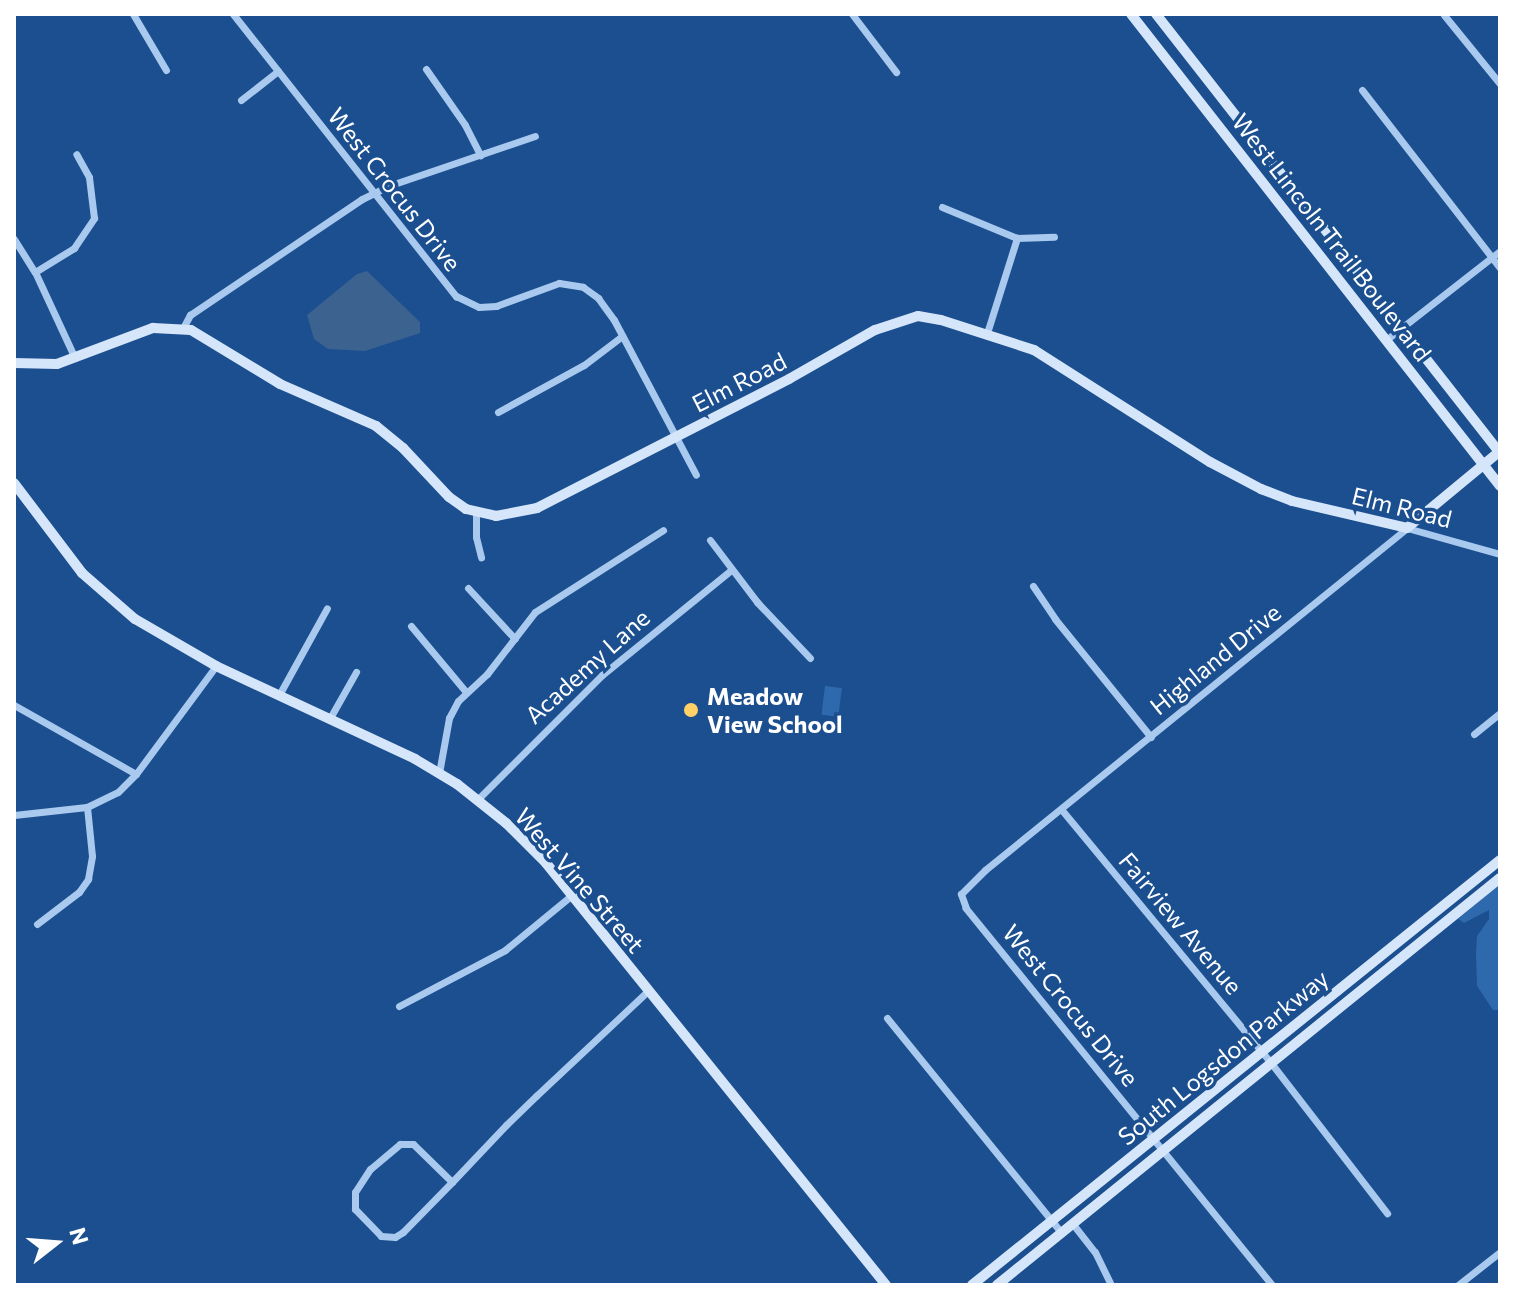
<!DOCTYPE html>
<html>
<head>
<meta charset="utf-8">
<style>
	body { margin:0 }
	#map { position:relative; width:1514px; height:1299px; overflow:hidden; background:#1b4f8f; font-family:Commissioner,sans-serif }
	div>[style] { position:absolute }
	.green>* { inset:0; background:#2e69ad; transform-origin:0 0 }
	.water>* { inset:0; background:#3c6290 }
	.street>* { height:7px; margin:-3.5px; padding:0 3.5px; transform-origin:3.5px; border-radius:3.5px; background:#a9c9ee }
	.secondary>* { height:10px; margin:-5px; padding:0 5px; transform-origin:5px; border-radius:5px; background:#d6e6fa }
	.dots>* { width:22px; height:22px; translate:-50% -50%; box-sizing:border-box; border:4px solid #1b4f8f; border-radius:50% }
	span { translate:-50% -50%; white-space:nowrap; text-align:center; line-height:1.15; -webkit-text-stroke:7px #1b4f8f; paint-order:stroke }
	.street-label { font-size:24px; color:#fff }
	.poi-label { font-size:24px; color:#fff; font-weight:700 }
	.left { translate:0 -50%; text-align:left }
	.frame { position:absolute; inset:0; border:16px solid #fff; pointer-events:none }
	.north { position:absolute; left:16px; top:1203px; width:80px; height:80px; -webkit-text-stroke:6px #1b4f8f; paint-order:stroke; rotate:73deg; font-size:22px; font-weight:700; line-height:32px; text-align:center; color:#fff }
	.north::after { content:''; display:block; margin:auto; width:28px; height:36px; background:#fff; clip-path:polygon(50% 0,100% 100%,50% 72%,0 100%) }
</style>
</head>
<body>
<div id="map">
	<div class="green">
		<div style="left:825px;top:686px;width:17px;height:29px;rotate:7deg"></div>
		<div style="clip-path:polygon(1500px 884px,1500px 1010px,1493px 1010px,1477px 986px,1476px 954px,1477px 936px,1489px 919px,1489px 910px,1464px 923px,1458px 919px)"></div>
	</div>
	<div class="water">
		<div style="clip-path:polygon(367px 271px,420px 322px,420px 333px,365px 351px,328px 349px,314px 339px,307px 315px,357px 274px)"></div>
	</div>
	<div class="street">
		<div style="left:133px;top:14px;width:65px;rotate:59.5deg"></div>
		<div style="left:233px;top:14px;width:360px;rotate:51.7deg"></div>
		<div style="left:456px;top:296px;width:25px;rotate:26deg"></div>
		<div style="left:479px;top:307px;width:17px;rotate:-3deg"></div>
		<div style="left:496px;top:306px;width:67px;rotate:-20.1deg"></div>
		<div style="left:559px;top:283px;width:24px;rotate:9deg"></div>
		<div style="left:583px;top:287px;width:19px;rotate:36deg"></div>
		<div style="left:598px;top:298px;width:27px;rotate:54deg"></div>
		<div style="left:614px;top:320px;width:175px;rotate:62.1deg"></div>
		<div style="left:852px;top:14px;width:73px;rotate:52.8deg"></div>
		<div style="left:1444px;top:15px;width:89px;rotate:50.9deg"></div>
		<div style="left:426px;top:69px;width:68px;rotate:55.1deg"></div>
		<div style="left:465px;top:125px;width:34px;rotate:63deg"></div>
		<div style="left:1362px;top:90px;width:225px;rotate:52.2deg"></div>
		<div style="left:241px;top:100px;width:47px;rotate:-38.1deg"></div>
		<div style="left:942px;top:207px;width:81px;rotate:22.5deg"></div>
		<div style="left:1017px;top:238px;width:37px;rotate:-2deg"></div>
		<div style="left:14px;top:239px;width:39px;rotate:58deg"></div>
		<div style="left:35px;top:272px;width:95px;rotate:65.1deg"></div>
		<div style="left:35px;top:272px;width:46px;rotate:-31.6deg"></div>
		<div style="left:74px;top:248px;width:36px;rotate:-56deg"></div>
		<div style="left:94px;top:218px;width:41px;rotate:-97deg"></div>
		<div style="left:89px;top:177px;width:26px;rotate:-119deg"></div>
		<div style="left:183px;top:328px;width:15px;rotate:-62deg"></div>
		<div style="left:190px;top:315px;width:207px;rotate:-34deg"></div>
		<div style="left:362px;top:199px;width:32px;rotate:-26deg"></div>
		<div style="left:391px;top:185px;width:152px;rotate:-18.8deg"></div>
		<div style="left:987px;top:333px;width:100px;rotate:-72.5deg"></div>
		<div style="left:1386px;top:340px;width:145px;rotate:-38deg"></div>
		<div style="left:498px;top:412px;width:98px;rotate:-28.7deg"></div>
		<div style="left:584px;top:365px;width:48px;rotate:-37.3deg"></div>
		<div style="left:476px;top:512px;width:25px;rotate:90deg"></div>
		<div style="left:476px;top:537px;width:21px;rotate:76deg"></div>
		<div style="left:710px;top:540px;width:78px;rotate:52.8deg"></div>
		<div style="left:757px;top:602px;width:77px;rotate:46.6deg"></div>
		<div style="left:1033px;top:586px;width:40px;rotate:56deg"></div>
		<div style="left:1055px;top:619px;width:152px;rotate:50.9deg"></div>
		<div style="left:468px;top:588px;width:69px;rotate:47.3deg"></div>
		<div style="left:411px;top:626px;width:86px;rotate:50.2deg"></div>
		<div style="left:279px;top:695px;width:99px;rotate:-61.1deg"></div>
		<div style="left:14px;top:705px;width:140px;rotate:29.5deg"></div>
		<div style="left:330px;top:718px;width:53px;rotate:-60.5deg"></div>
		<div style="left:1474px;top:734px;width:33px;rotate:-39deg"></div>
		<div style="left:439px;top:773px;width:56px;rotate:-79.7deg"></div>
		<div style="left:449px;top:718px;width:19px;rotate:-62deg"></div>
		<div style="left:458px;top:701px;width:40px;rotate:-43deg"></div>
		<div style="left:487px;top:674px;width:78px;rotate:-52.3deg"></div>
		<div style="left:535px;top:612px;width:152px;rotate:-32.6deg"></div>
		<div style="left:478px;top:799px;width:175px;rotate:-45deg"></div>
		<div style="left:602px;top:675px;width:166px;rotate:-39.1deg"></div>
		<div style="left:1061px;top:809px;width:330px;rotate:50.4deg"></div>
		<div style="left:1271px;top:1063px;width:190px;rotate:52.3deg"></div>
		<div style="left:14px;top:815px;width:73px;rotate:-6.3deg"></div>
		<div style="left:87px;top:807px;width:34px;rotate:-26deg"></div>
		<div style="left:118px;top:792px;width:25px;rotate:-45deg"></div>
		<div style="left:136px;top:774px;width:134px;rotate:-53.5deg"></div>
		<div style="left:37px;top:924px;width:53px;rotate:-37.3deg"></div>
		<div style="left:79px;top:892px;width:16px;rotate:-55deg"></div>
		<div style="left:88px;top:879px;width:23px;rotate:-80deg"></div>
		<div style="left:92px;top:856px;width:49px;rotate:-95.8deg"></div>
		<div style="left:399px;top:1006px;width:120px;rotate:-27.8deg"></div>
		<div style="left:505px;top:950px;width:87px;rotate:-39.4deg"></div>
		<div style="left:887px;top:1018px;width:276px;rotate:50.9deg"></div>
		<div style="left:452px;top:1182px;width:54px;rotate:-135.7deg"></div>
		<div style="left:413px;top:1144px;width:13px;rotate:180deg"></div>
		<div style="left:400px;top:1144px;width:39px;rotate:140deg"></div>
		<div style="left:370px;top:1169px;width:27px;rotate:123deg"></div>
		<div style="left:355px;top:1192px;width:17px;rotate:90deg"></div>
		<div style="left:355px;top:1209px;width:37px;rotate:46deg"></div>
		<div style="left:381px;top:1236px;width:14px;rotate:4deg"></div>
		<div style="left:395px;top:1237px;width:9px;rotate:-32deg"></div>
		<div style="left:403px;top:1232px;width:70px;rotate:-45.6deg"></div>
		<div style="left:452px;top:1182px;width:79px;rotate:-46.5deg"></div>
		<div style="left:506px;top:1125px;width:42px;rotate:-44deg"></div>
		<div style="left:536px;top:1096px;width:155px;rotate:-43.2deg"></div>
		<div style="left:1072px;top:1223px;width:37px;rotate:52deg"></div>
		<div style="left:1095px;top:1252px;width:37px;rotate:64deg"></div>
		<div style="left:1272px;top:1285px;width:486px;rotate:-129.1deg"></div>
		<div style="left:966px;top:908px;width:15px;rotate:-110deg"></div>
		<div style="left:961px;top:894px;width:34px;rotate:-45deg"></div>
		<div style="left:985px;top:870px;width:543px;rotate:-39.02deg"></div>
		<div style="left:1407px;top:528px;width:97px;rotate:15.6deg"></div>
		<div style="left:1458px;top:1285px;width:53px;rotate:-38.2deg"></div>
	</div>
	<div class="secondary">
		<div style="left:1131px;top:14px;width:599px;rotate:51.98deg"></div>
		<div style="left:1156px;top:14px;width:558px;rotate:51.92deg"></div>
		<div style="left:14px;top:363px;width:43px;rotate:1.3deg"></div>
		<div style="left:57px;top:364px;width:103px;rotate:-20.6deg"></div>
		<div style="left:153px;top:328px;width:38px;rotate:3deg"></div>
		<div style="left:191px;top:330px;width:104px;rotate:31.2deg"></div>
		<div style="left:280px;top:384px;width:105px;rotate:23.6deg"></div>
		<div style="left:376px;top:426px;width:35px;rotate:39deg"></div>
		<div style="left:403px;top:448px;width:67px;rotate:46.8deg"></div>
		<div style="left:449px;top:497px;width:21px;rotate:35deg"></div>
		<div style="left:466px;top:509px;width:31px;rotate:13deg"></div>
		<div style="left:496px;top:516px;width:42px;rotate:-11deg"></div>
		<div style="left:537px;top:508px;width:283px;rotate:-27.1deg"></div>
		<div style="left:789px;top:379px;width:99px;rotate:-29.7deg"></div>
		<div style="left:875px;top:330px;width:45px;rotate:-18deg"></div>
		<div style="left:918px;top:316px;width:23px;rotate:10deg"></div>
		<div style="left:941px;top:320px;width:98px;rotate:17.9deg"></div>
		<div style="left:1034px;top:350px;width:209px;rotate:32.5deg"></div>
		<div style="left:1210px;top:462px;width:58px;rotate:27.9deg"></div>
		<div style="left:1261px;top:489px;width:33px;rotate:21deg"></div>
		<div style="left:1292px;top:501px;width:118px;rotate:13.2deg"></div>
		<div style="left:1407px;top:528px;width:119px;rotate:-39.6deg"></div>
		<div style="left:14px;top:483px;width:113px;rotate:52.9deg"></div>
		<div style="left:82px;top:573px;width:70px;rotate:41deg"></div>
		<div style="left:135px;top:619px;width:94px;rotate:30.1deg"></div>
		<div style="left:216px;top:666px;width:220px;rotate:25deg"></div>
		<div style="left:415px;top:759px;width:49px;rotate:30.8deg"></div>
		<div style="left:457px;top:784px;width:63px;rotate:38.5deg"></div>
		<div style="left:506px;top:823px;width:57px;rotate:45deg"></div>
		<div style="left:546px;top:863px;width:542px;rotate:51.14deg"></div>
		<div style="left:972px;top:1285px;width:678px;rotate:-38.83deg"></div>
		<div style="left:997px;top:1285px;width:647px;rotate:-38.98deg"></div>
	</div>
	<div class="dots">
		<div style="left:691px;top:710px;background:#ffd166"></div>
	</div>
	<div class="street-label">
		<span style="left:395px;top:189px;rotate:52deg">West Crocus Drive</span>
		<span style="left:1332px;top:237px;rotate:52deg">West Lincoln Trail Boulevard</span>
		<span style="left:739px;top:382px;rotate:-27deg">Elm Road</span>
		<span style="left:1402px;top:507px;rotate:14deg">Elm Road</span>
		<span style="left:1215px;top:659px;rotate:-39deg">Highland Drive</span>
		<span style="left:587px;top:666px;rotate:-42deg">Academy Lane</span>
		<span style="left:580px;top:880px;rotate:49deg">West Vine Street</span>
		<span style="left:1181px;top:923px;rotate:50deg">Fairview Avenue</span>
		<span style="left:1071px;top:1005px;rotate:51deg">West Crocus Drive</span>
		<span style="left:1223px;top:1057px;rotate:-39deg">South Logsdon Parkway</span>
	</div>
	<div class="poi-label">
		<span class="left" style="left:707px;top:710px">Meadow<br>View School</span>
	</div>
	<div class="frame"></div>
	<div class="north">N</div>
</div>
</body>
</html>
